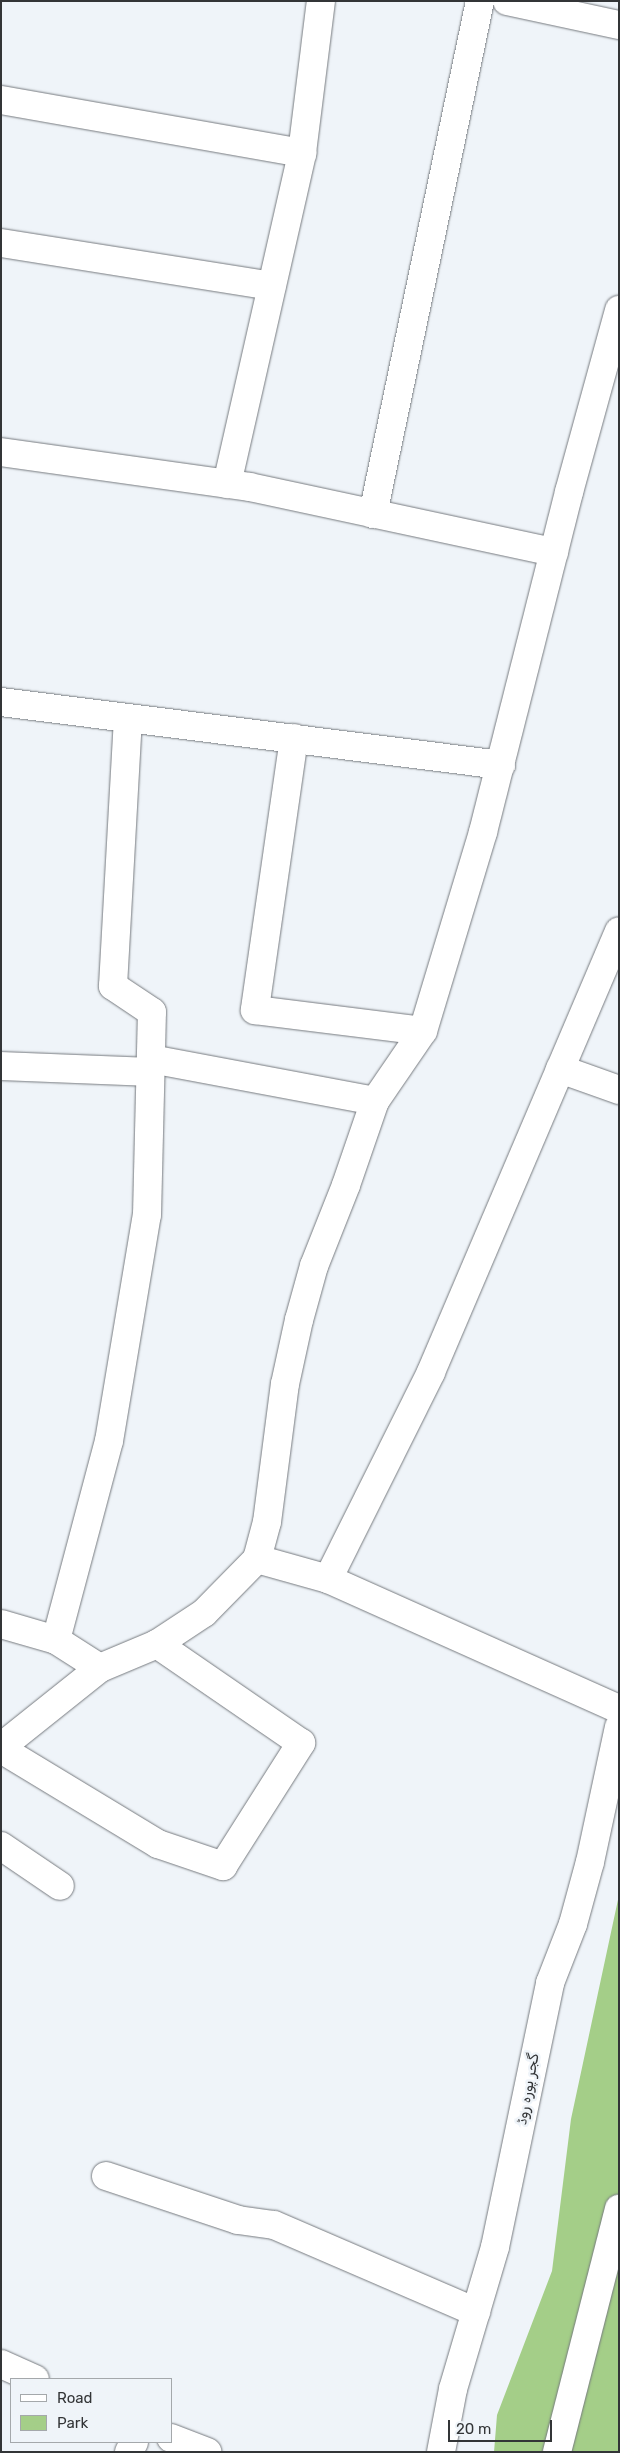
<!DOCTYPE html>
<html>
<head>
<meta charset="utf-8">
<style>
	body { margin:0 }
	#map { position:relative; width:620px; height:2453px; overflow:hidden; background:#eff4f9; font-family:Rubik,"Noto Naskh Arabic",sans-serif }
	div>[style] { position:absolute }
	.green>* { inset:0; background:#a4ce88 }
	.roads { filter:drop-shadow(0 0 1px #767a7f) drop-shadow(0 0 1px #767a7f) }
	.minor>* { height:28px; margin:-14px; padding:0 14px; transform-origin:14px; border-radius:14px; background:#fff }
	span { translate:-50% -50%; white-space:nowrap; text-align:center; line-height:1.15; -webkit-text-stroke:5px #eff4f9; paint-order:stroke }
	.street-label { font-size:15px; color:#333537 }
	.frame { position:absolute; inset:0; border:2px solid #333537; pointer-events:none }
	.legend { position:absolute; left:10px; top:2378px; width:162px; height:65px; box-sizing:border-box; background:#eff4f9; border:1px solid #a4a8ab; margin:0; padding:6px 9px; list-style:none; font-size:15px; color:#333537 }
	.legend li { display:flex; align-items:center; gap:10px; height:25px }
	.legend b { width:25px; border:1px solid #a4a8ab }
	.scale { position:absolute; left:448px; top:2420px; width:104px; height:22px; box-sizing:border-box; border:2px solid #333537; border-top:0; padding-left:6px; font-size:15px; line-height:18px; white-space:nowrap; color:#333537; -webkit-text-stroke:4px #eff4f9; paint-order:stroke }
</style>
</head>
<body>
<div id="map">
	<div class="green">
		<div style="clip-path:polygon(619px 1895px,619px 2452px,494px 2452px,497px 2415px,552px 2271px,571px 2119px)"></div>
	</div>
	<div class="roads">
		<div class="minor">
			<div style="left:507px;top:1px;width:115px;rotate:12.1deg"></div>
			<div style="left:1px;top:100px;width:306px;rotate:10deg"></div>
			<div style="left:1px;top:243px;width:274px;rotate:9deg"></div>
			<div style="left:1px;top:452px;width:251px;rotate:8deg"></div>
			<div style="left:250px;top:487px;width:311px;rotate:12.1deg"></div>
			<div style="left:227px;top:484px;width:339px;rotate:-77.2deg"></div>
			<div style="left:302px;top:153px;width:153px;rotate:-82.9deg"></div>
			<div style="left:373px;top:514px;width:524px;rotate:-78.22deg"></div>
			<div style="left:1px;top:702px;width:504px;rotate:7.18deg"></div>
			<div style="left:294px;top:738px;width:275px;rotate:98.2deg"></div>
			<div style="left:255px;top:1010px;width:169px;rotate:7.1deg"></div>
			<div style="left:151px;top:1059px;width:228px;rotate:10.6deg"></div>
			<div style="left:1px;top:1066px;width:149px;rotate:2.3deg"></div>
			<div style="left:560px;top:1069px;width:63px;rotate:19.6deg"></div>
			<div style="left:257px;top:1559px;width:74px;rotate:15.7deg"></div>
			<div style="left:328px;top:1579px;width:319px;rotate:24.1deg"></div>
			<div style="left:328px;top:1579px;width:231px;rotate:-63.5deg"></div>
			<div style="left:431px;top:1372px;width:479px;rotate:-66.9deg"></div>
			<div style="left:1px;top:1624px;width:57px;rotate:16.2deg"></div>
			<div style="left:56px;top:1640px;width:52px;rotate:32.5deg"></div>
			<div style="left:56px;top:1640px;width:206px;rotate:-75.1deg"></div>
			<div style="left:109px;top:1441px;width:229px;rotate:-80.5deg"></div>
			<div style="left:147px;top:1215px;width:203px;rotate:-88.6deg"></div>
			<div style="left:152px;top:1012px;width:47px;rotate:-146.3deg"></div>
			<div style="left:113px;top:986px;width:268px;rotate:-86.8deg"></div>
			<div style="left:1px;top:1747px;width:127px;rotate:-38.6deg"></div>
			<div style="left:100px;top:1668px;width:62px;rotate:-22.8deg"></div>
			<div style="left:157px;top:1644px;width:56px;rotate:-33.4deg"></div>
			<div style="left:204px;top:1613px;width:76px;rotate:-45.5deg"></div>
			<div style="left:257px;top:1559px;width:38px;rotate:-75deg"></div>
			<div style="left:267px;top:1522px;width:139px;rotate:-82.6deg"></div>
			<div style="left:285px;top:1384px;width:66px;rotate:-77.7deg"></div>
			<div style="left:299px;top:1320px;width:56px;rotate:-74.5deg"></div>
			<div style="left:314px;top:1266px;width:87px;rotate:-68.4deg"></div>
			<div style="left:346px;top:1185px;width:89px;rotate:-71deg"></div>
			<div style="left:375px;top:1101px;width:85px;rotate:-55.6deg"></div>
			<div style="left:423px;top:1031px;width:208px;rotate:-73.2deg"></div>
			<div style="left:483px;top:832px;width:351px;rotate:-75.8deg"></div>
			<div style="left:569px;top:492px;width:189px;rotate:-74.6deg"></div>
			<div style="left:1px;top:1749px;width:184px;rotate:31.2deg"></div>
			<div style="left:158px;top:1844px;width:69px;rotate:18.7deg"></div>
			<div style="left:223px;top:1866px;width:146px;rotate:-57.6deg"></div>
			<div style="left:301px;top:1743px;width:175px;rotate:-145.5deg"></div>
			<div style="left:1px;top:1846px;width:71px;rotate:34.1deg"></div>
			<div style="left:106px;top:2176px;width:139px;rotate:18.4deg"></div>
			<div style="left:238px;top:2220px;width:36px;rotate:8deg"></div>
			<div style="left:274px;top:2225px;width:220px;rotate:23.3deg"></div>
			<div style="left:1px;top:2364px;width:37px;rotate:24deg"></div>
			<div style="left:171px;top:2438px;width:39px;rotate:21deg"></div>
			<div style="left:129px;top:2452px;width:11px;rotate:-63deg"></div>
			<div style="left:441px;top:2452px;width:64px;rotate:-79.2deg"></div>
			<div style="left:453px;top:2389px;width:148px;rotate:-73.5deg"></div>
			<div style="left:495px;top:2247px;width:270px;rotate:-78.2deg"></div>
			<div style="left:550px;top:1983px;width:63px;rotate:-68.7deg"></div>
			<div style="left:573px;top:1924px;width:64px;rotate:-74.7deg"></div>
			<div style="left:590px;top:1862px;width:138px;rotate:-77.9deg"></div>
			<div style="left:557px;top:2452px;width:251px;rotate:-75.7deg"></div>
		</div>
	</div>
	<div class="street-label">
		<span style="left:528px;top:2089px;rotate:-80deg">گجر پورہ روڈ</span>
	</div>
	<div class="frame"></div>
	<ul class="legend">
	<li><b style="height:6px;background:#fff"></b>Road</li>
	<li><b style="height:14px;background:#a4ce88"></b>Park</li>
	</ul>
	<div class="scale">20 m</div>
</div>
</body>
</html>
